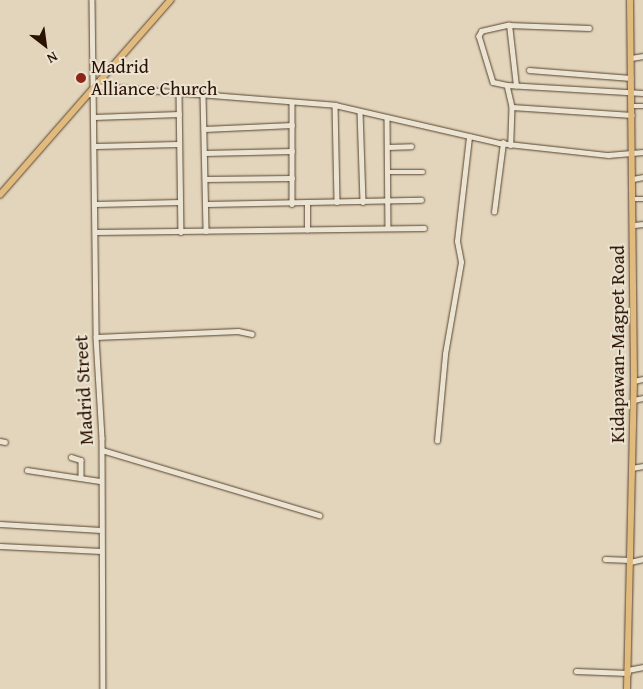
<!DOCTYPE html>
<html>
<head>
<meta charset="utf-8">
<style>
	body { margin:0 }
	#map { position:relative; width:643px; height:689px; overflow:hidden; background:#e2d5bb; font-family:"Gentium Book Plus",serif }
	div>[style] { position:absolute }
	.roads { filter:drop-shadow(0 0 1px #59422f) drop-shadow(0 0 1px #59422f) }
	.minor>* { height:4.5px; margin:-2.25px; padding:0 2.25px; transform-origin:2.25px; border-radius:2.25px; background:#ece4d3 }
	.major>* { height:5.5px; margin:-2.75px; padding:0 2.75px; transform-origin:2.75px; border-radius:2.75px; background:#e1ba7e }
	.dots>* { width:14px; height:14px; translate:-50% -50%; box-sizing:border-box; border:2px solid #ece4d3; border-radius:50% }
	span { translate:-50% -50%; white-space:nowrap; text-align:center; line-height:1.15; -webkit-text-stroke:4px #ece4d3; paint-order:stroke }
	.poi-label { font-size:19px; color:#2b1100 }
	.left { translate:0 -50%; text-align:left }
	.street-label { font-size:19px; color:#2b1100 }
	.north { position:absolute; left:20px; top:20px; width:50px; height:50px; -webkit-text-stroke:4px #ece4d3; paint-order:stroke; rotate:150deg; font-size:14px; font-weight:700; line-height:20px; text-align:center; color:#2b1100 }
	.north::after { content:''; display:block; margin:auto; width:18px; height:22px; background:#2b1100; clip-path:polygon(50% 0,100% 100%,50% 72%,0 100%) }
</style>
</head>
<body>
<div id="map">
	<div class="roads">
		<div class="minor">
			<div style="left:92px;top:0;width:337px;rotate:89.3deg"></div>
			<div style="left:96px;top:337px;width:101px;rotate:86.6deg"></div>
			<div style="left:102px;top:438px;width:251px;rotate:89.8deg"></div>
			<div style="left:509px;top:25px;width:80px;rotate:2.1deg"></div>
			<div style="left:631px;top:58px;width:12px;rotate:-9deg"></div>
			<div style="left:529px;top:70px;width:102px;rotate:4.5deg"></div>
			<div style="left:507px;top:85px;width:23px;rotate:77deg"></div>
			<div style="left:512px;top:107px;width:38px;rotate:92deg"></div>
			<div style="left:96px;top:86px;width:240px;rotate:4.5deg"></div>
			<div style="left:335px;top:105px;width:168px;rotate:13deg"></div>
			<div style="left:499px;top:143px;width:110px;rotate:6.3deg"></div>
			<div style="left:608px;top:155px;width:35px;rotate:-5deg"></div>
			<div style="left:516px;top:86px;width:61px;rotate:-96.5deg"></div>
			<div style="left:509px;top:25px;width:28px;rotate:167deg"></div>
			<div style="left:482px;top:31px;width:6px;rotate:121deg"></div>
			<div style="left:479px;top:36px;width:48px;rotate:73.1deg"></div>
			<div style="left:493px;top:82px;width:14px;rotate:12deg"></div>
			<div style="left:507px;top:85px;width:136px;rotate:3.4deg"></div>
			<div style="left:179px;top:93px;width:139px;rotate:89.2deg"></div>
			<div style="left:203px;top:95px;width:136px;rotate:88.7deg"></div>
			<div style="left:292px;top:103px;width:101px;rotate:90deg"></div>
			<div style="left:335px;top:105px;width:97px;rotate:88.8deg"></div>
			<div style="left:633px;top:106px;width:10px"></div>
			<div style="left:512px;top:107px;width:120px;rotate:3.8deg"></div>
			<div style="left:360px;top:111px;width:91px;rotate:88.1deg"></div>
			<div style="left:94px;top:117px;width:85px;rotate:-2deg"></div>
			<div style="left:387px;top:117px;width:110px;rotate:89.5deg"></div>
			<div style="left:204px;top:129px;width:88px;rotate:-2.6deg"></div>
			<div style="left:96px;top:146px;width:82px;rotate:-1.4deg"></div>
			<div style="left:388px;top:147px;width:23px;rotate:-2deg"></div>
			<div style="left:204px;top:153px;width:88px;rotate:-1.3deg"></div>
			<div style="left:389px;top:172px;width:34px"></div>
			<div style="left:205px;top:179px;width:87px;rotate:-0.7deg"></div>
			<div style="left:633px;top:179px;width:10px;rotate:-11deg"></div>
			<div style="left:634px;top:199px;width:9px"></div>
			<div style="left:95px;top:204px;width:85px;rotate:-1.3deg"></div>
			<div style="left:206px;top:204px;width:215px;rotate:-1.1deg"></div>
			<div style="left:494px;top:212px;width:70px;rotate:-82.6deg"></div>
			<div style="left:634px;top:225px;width:9px;rotate:-6deg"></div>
			<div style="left:307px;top:230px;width:27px;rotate:-90deg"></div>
			<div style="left:95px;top:232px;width:329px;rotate:-0.7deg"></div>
			<div style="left:96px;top:337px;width:142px;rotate:-2.4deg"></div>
			<div style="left:238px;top:331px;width:14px;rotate:12deg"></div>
			<div style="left:634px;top:381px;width:9px;rotate:-13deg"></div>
			<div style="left:634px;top:400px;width:9px;rotate:-13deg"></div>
			<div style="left:0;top:441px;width:5px;rotate:11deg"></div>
			<div style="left:437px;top:441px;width:87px;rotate:-84.7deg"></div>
			<div style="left:445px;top:354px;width:93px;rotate:-80.1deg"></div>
			<div style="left:461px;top:262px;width:21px;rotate:-101deg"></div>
			<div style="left:457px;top:241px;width:105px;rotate:-83.4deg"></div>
			<div style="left:102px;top:450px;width:227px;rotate:16.7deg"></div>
			<div style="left:71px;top:457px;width:10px;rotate:17deg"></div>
			<div style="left:81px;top:460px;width:18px;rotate:90deg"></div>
			<div style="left:632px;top:468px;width:11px;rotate:-10deg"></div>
			<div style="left:27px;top:470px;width:75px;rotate:8.5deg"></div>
			<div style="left:0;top:524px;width:101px;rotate:3.4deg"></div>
			<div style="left:0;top:546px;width:101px;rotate:2.8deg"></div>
			<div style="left:605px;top:559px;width:25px;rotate:2deg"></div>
			<div style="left:630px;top:562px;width:13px;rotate:-13deg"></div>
			<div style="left:628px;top:670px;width:15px;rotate:-11deg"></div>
			<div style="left:576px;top:671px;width:52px;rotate:2.2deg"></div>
		</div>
		<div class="major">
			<div style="left:0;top:195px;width:259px;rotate:-48.8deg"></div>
			<div style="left:627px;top:689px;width:308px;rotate:-88.7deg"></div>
			<div style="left:634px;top:381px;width:381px;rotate:-90.6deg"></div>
		</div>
	</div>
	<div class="dots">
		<div style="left:81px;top:78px;background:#8f2418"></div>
	</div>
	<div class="poi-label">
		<span class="left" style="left:91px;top:78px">Madrid<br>Alliance Church</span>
	</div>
	<div class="street-label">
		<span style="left:618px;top:344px;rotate:-90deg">Kidapawan-Magpet Road</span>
		<span style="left:84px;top:390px;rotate:-93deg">Madrid Street</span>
	</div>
	<div class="north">N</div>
</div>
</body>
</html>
